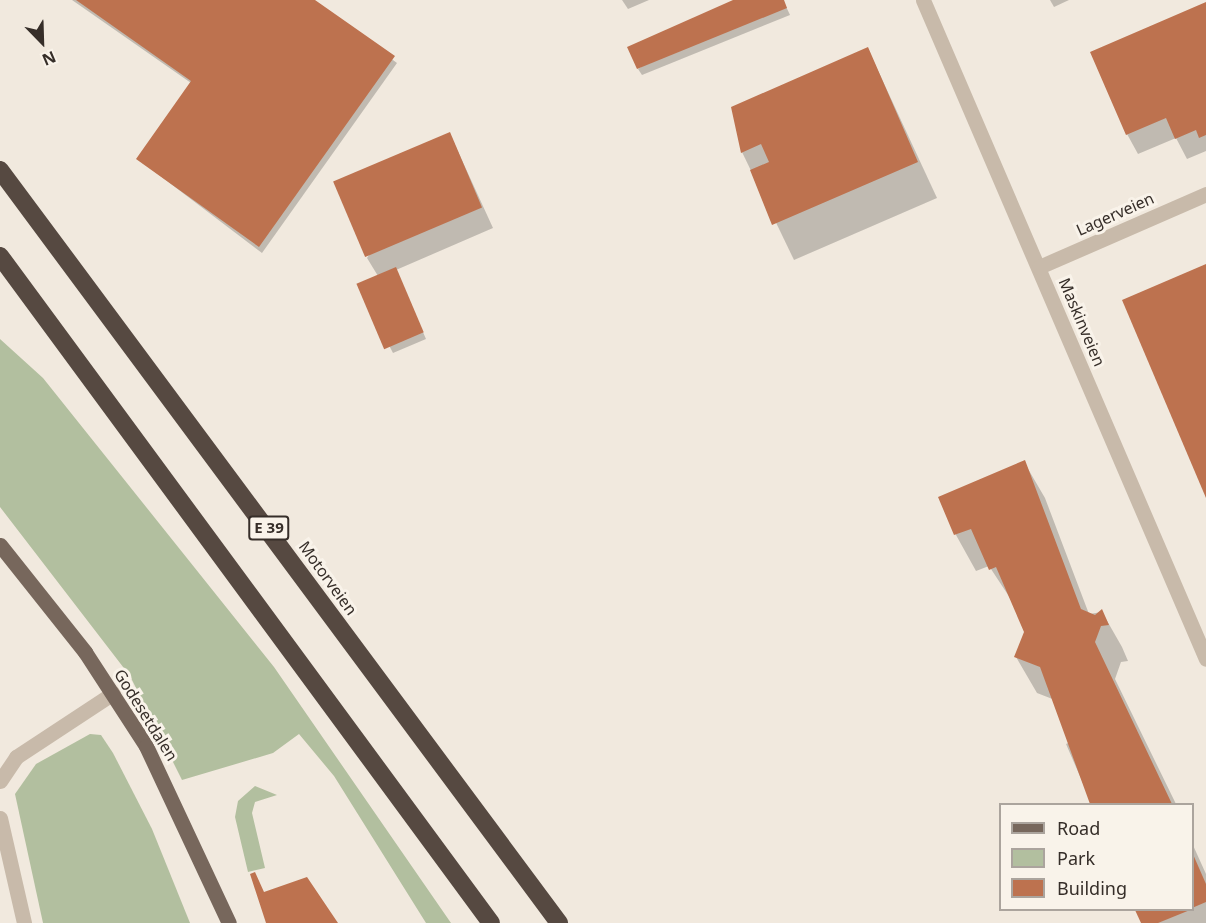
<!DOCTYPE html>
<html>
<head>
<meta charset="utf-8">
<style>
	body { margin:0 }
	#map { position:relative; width:1206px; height:923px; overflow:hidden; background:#f1e9de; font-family:"Noto Sans",sans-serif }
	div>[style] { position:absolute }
	.green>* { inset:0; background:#b2bf9f }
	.shadow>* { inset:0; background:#0003 }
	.building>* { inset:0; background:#bd724f; transform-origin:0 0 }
	.minor>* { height:15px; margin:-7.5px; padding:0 7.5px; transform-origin:7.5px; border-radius:7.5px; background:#c8baaa }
	.major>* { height:15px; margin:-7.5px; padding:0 7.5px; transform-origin:7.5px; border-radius:7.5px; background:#77675c }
	.highway>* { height:18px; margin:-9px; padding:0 9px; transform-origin:9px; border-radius:9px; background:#564941 }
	span { translate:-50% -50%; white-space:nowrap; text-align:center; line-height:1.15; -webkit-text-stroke:6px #f9f3ea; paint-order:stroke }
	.shield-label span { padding:2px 4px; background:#f9f3ea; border:2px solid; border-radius:4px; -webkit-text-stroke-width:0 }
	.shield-label { font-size:15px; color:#362e29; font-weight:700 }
	.street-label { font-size:16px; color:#362e29 }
	.legend { position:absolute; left:999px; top:803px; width:195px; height:108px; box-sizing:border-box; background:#f9f3ea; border:2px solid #aba49d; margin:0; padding:8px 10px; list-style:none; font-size:18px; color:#362e29 }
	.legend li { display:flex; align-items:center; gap:12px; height:30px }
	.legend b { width:30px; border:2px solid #aba49d }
	.north { position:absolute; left:12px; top:12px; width:60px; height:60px; -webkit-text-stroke:4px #f9f3ea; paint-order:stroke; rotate:157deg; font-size:16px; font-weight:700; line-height:24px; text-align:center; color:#362e29 }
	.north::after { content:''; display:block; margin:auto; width:21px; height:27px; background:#362e29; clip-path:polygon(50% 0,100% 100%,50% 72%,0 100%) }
</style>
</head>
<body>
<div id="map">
	<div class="green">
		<div style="clip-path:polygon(0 339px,43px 378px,274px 667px,451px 923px,426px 923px,334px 776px,299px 734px,273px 753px,182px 780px,130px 676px,0 507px)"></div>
		<div style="clip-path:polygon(90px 734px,101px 735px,113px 753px,152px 829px,190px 923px,43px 923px,15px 794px,36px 764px)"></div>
		<div style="clip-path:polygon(255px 786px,277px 795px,255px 802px,252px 813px,265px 868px,248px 872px,235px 817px,238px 801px)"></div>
	</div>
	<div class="shadow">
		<div style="clip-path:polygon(72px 0,312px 0,397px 63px,262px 253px,138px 159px,191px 83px)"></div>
		<div style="clip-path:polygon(622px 0,649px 0,628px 9px)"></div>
		<div style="clip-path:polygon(737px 0,783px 0,790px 15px,642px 75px,638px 69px)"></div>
		<div style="clip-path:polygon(1050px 0,1069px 0,1054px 7px)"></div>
		<div style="clip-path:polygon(1206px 4px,1206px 151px,1187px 159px,1176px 138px,1138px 154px,1127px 134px)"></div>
		<div style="clip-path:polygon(868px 49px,937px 198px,794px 260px,742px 152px)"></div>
		<div style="clip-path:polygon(450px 134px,493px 228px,396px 270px,426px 339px,393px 353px,358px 285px,378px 276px,367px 258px)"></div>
		<div style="clip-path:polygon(1024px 462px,1045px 498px,1089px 614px,1102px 612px,1122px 647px,1128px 661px,1121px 662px,1115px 679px,1176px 804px,1092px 804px,1066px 744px,1072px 741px,1055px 700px,1037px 693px,1016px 657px,1026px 632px,1014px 604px,989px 566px,976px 571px,956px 535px,940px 498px)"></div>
		<div style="clip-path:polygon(1192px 843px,1206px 874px,1206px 923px,1142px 923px,1137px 910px,1192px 910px)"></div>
	</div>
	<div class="building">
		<div style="clip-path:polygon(76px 0,315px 0,395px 56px,259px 247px,136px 159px,191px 81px)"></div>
		<div style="clip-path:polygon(733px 0,784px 0,787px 8px,637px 69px,627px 47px)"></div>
		<div style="clip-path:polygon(1206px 2px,1206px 135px,1199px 138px,1196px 130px,1175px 139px,1166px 118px,1126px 135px,1090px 52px)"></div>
		<div style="clip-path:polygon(868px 47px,918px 162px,772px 225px,750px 170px,769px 162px,761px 144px,741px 153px,731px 107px)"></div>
		<div style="left:450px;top:132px;width:82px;height:127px;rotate:67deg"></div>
		<div style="clip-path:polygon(1206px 264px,1206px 498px,1122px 300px)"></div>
		<div style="left:396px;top:267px;width:71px;height:43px;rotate:67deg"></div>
		<div style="clip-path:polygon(1025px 460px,1081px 609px,1095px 615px,1102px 609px,1109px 625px,1101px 626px,1095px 642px,1172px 804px,1090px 804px,1040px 667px,1014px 657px,1024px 632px,996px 567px,989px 570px,971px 529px,954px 535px,938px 497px)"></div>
		<div style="clip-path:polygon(1192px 852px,1206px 884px,1206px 902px,1192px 908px)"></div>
		<div style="clip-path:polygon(255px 872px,264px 892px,307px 877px,338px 923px,266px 923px,250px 874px)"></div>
		<div style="clip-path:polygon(1135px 910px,1190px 910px,1158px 923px,1141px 923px)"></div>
	</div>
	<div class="minor">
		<div style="left:923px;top:0;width:717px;rotate:66.76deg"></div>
		<div style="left:1039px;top:267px;width:182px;rotate:-23.6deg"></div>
		<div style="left:0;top:781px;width:29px;rotate:-56deg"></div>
		<div style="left:16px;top:757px;width:116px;rotate:-33.4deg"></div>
		<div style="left:0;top:818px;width:108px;rotate:77.1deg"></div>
	</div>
	<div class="major">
		<div style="left:0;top:545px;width:137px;rotate:51.5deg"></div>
		<div style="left:85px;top:652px;width:112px;rotate:57deg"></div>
		<div style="left:146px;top:746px;width:195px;rotate:64.9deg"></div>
	</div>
	<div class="highway">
		<div style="left:0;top:170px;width:938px;rotate:53.41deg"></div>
		<div style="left:0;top:256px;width:828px;rotate:53.64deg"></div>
	</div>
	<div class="shield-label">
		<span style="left:269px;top:528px">E 39</span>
	</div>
	<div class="street-label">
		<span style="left:1115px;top:214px;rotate:-24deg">Lagerveien</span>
		<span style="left:1082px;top:322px;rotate:67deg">Maskinveien</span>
		<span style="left:328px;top:578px;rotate:54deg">Motorveien</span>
		<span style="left:146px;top:715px;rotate:58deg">Godesetdalen</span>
	</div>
	<ul class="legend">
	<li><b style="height:8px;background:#77675c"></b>Road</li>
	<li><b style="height:16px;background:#b2bf9f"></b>Park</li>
	<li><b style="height:16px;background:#bd724f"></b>Building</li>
	</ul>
	<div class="north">N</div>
</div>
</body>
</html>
